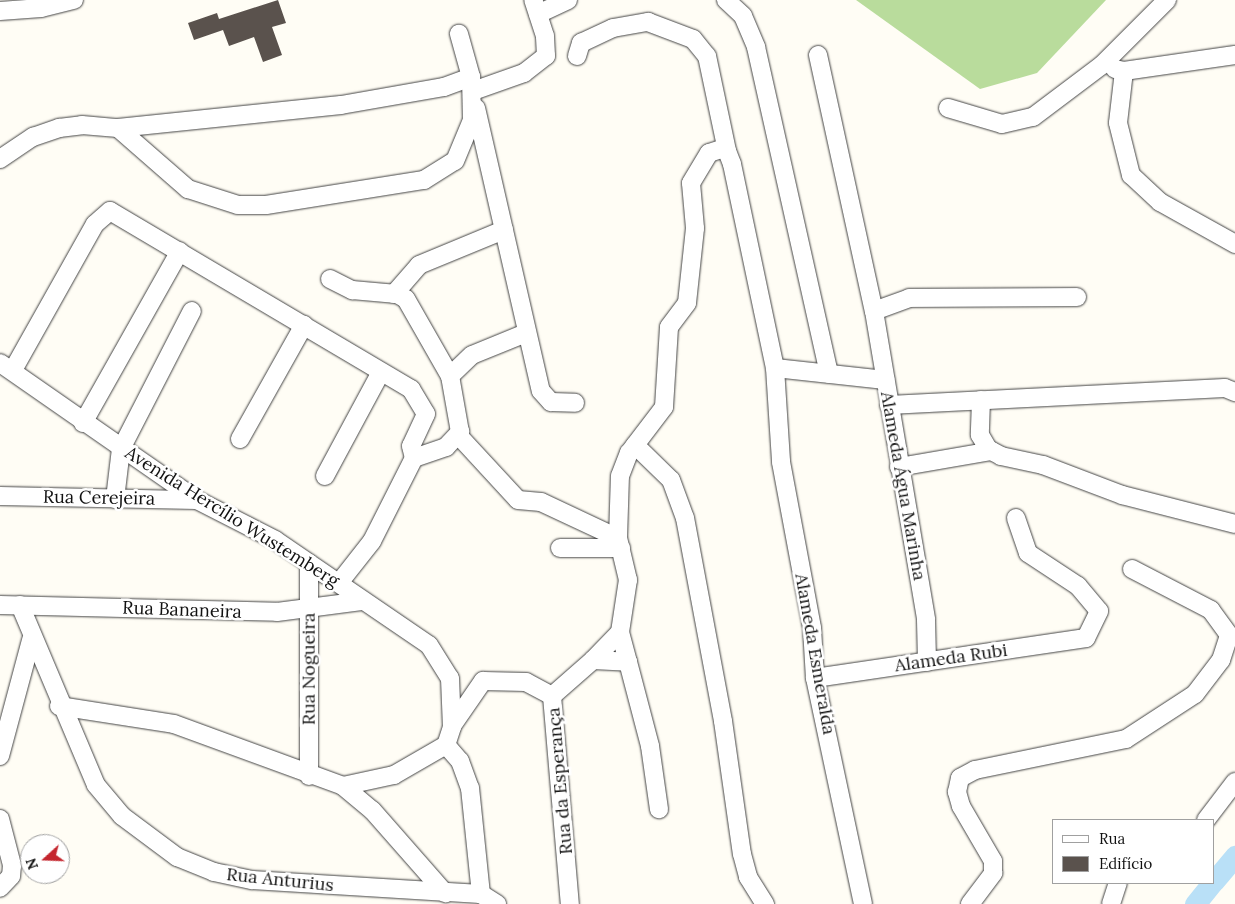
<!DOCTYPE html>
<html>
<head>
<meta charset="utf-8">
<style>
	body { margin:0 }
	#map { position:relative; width:1235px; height:904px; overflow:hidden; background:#fffdf5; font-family:Lora,serif }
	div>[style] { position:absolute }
	.forest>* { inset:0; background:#b9dc9c }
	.river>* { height:21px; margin:-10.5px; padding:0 10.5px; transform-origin:10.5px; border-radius:10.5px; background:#b9e0f7 }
	.building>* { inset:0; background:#5a524d }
	.roads { filter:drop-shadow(0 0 1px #444) drop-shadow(0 0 1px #444) }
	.minor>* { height:18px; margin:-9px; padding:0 9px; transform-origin:9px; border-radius:9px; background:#fff }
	span { translate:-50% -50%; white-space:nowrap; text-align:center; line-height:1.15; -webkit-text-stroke:5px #fff; paint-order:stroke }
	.street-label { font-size:18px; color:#111 }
	.legend { position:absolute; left:1052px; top:819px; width:162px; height:65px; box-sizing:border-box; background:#fff; border:1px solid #a0a0a0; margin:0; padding:6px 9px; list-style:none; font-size:15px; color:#111 }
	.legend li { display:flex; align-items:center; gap:10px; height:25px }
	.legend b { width:25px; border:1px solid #a0a0a0 }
	.north { position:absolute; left:20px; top:834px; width:50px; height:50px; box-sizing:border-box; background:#fff; border:1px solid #a0a0a0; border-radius:50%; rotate:250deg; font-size:14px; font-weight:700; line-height:20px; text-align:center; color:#111 }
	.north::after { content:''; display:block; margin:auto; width:18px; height:22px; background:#c4262e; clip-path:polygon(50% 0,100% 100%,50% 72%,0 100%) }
</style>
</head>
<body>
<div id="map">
	<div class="forest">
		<div style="clip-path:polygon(856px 0,1106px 0,1037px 73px,980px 89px)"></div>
	</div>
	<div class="river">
		<div style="left:1214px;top:881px;width:33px;rotate:-50deg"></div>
		<div style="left:1195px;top:904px;width:27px;rotate:-51deg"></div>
	</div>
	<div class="building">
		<div style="clip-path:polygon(278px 0,286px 23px,272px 27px,282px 55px,263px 62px,254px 37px,229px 46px,223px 30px,194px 40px,188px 23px,217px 13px,219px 19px)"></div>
	</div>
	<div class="roads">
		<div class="minor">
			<div style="left:726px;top:0;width:23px;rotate:43deg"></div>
			<div style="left:743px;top:16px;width:34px;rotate:67deg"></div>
			<div style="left:756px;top:47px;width:335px;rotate:77.4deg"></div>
			<div style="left:0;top:11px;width:41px;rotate:-4.2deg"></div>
			<div style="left:41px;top:8px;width:34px;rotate:-14deg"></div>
			<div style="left:538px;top:14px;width:33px;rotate:-25deg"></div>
			<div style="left:818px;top:55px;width:262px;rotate:77.7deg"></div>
			<div style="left:874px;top:311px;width:313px;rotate:80.4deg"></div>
			<div style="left:926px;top:620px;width:42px;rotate:88.6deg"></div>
			<div style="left:577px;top:56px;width:14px;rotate:-73deg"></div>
			<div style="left:581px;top:43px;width:35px;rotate:-25deg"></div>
			<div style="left:613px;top:28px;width:36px;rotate:-10deg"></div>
			<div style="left:648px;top:22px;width:48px;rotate:20.7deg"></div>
			<div style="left:693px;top:39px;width:22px;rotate:51deg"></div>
			<div style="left:707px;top:56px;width:97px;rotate:78.1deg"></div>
			<div style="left:1115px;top:69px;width:9px;rotate:13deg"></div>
			<div style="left:1124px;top:71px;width:112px;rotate:-8.2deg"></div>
			<div style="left:1124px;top:71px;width:52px;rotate:96.6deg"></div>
			<div style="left:1118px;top:123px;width:54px;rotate:76deg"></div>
			<div style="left:1131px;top:175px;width:40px;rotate:43deg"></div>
			<div style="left:1160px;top:202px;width:86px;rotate:29.2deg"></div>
			<div style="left:473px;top:91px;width:54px;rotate:-19.4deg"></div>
			<div style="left:524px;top:73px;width:28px;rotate:-38deg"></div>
			<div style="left:546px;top:56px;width:20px;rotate:-93deg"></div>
			<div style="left:545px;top:36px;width:38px;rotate:-108deg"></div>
			<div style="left:476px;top:108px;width:290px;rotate:77.1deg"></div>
			<div style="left:541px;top:391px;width:15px;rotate:48deg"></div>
			<div style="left:551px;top:402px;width:24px;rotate:2deg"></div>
			<div style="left:948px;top:108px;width:56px;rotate:16.5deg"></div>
			<div style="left:1002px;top:124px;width:32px;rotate:-13deg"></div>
			<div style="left:1033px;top:117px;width:86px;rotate:-37deg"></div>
			<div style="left:1102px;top:65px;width:92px;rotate:-45deg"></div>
			<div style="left:118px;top:128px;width:93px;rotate:41.1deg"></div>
			<div style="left:188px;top:189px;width:52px;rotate:17.7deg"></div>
			<div style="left:238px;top:205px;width:28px"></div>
			<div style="left:266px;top:205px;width:160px;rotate:-9deg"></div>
			<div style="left:424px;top:180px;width:36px;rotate:-32deg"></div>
			<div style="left:455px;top:161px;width:44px;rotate:-67.5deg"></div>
			<div style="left:472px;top:120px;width:43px;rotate:-91.3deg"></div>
			<div style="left:471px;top:77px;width:45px;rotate:-105.6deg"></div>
			<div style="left:0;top:159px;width:40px;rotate:-34deg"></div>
			<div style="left:33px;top:137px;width:28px;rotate:-19deg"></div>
			<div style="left:59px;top:128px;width:23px;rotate:-7deg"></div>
			<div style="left:82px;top:125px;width:36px;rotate:5deg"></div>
			<div style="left:118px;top:128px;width:224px;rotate:-5.9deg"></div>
			<div style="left:341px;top:105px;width:105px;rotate:-9.9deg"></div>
			<div style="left:444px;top:87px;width:29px;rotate:-20deg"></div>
			<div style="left:330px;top:279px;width:25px;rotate:27deg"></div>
			<div style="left:352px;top:290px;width:45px;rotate:5.1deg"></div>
			<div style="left:397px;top:294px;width:10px;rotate:29deg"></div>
			<div style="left:406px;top:299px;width:89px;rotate:60.3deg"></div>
			<div style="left:394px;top:294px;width:38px;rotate:-49deg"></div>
			<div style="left:419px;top:265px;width:92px;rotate:-22.4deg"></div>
			<div style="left:874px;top:311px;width:37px;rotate:-20deg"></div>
			<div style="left:909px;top:298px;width:168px;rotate:-0.3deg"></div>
			<div style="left:0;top:363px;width:240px;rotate:34.8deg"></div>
			<div style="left:197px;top:500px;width:88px;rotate:27.1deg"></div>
			<div style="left:275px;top:540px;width:186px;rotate:34.3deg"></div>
			<div style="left:429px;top:645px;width:39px;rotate:58deg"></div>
			<div style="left:450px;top:678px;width:49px;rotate:87.7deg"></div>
			<div style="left:452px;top:727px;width:19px;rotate:108deg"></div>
			<div style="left:775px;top:368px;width:111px;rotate:6.2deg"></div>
			<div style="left:13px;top:370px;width:167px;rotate:-60.7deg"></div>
			<div style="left:95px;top:224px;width:20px;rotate:-41deg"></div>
			<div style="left:110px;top:211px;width:350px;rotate:30.6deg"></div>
			<div style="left:411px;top:389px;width:29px;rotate:59deg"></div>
			<div style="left:426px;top:414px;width:35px;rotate:115deg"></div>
			<div style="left:411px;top:446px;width:12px;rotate:76deg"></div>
			<div style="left:981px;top:400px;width:35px;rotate:92deg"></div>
			<div style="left:980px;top:435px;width:16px;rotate:60deg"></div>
			<div style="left:988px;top:449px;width:15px;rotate:28deg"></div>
			<div style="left:1001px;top:456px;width:43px;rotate:12.1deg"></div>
			<div style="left:1043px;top:465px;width:85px;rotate:20.8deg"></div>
			<div style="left:1122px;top:495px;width:117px;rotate:14.4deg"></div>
			<div style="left:889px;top:405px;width:336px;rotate:-2.9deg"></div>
			<div style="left:1225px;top:388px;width:11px;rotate:22deg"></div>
			<div style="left:83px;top:423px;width:197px;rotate:-60.6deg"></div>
			<div style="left:458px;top:435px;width:88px;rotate:47.3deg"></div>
			<div style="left:518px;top:500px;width:23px;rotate:5deg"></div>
			<div style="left:541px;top:502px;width:85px;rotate:25.1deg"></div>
			<div style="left:240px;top:439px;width:131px;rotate:-60.7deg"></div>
			<div style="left:635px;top:445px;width:50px;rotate:44.2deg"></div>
			<div style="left:671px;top:480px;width:40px;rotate:69.8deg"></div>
			<div style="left:685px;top:518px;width:207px;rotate:79.4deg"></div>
			<div style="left:723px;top:721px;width:134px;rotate:81.9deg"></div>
			<div style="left:742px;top:854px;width:24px;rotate:75deg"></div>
			<div style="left:748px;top:877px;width:32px;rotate:58deg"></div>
			<div style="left:899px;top:467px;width:94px;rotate:-9.8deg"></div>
			<div style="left:325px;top:476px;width:118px;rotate:-61.7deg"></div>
			<div style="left:0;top:496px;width:197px;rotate:1.2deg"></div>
			<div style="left:115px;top:499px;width:50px;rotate:-83.2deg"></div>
			<div style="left:121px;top:449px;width:155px;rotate:-62.8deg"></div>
			<div style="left:560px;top:548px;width:61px"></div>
			<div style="left:309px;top:563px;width:213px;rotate:90deg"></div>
			<div style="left:339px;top:583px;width:53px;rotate:-51.8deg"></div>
			<div style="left:372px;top:541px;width:93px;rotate:-63.2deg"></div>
			<div style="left:414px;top:458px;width:34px;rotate:-19deg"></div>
			<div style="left:446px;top:447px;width:21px;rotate:-47deg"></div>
			<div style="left:460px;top:432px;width:57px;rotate:-100.1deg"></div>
			<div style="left:450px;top:376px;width:30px;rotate:-44deg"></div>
			<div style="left:472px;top:355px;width:58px;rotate:-22.2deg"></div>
			<div style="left:0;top:605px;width:277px;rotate:1.4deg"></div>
			<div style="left:277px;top:612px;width:87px;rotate:-7.3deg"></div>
			<div style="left:20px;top:605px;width:195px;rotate:67.1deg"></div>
			<div style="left:96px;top:785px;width:40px;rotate:50deg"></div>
			<div style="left:122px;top:816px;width:69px;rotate:36.7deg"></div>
			<div style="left:177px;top:857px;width:40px;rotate:22deg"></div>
			<div style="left:214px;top:872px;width:39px;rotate:12deg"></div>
			<div style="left:252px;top:880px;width:229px;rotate:3.5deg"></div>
			<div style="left:481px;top:894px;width:19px;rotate:32deg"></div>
			<div style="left:593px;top:660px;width:39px;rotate:-46deg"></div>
			<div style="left:628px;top:662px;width:31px;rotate:-105deg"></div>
			<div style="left:620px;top:632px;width:53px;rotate:-81.3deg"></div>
			<div style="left:628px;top:580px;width:43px;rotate:-103.4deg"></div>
			<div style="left:618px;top:538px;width:62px;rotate:-88.2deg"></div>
			<div style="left:620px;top:476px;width:25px;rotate:-69deg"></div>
			<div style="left:629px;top:453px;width:58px;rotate:-52.7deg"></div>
			<div style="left:664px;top:407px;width:80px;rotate:-86.4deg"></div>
			<div style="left:669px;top:327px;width:30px;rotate:-53deg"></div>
			<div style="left:687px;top:303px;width:75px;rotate:-83.9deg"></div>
			<div style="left:695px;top:228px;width:45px;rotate:-95.1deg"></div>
			<div style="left:691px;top:183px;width:35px;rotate:-59deg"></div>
			<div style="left:709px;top:153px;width:13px;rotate:-18deg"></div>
			<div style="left:721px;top:149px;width:6px;rotate:18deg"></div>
			<div style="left:727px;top:151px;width:14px;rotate:69deg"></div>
			<div style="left:732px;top:164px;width:208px;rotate:78.1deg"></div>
			<div style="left:775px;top:368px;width:94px;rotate:86.3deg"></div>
			<div style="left:781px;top:462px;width:169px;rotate:79.4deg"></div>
			<div style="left:812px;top:628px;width:50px;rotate:86.6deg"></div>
			<div style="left:815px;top:678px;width:231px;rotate:78deg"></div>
			<div style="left:815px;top:678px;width:274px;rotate:-8.4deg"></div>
			<div style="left:1086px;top:638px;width:30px;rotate:-64deg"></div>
			<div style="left:1099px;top:611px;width:33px;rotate:-130deg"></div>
			<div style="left:1078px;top:586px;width:60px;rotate:-146.6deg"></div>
			<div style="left:1028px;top:553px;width:37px;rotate:-109deg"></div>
			<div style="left:552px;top:696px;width:55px;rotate:-41.3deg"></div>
			<div style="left:593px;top:660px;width:35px;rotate:3deg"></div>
			<div style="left:628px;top:662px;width:87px;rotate:75.3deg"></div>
			<div style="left:650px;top:746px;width:64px;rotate:81.9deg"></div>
			<div style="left:59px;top:706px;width:116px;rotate:8.9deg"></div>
			<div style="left:174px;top:724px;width:180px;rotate:20.1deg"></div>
			<div style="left:343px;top:786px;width:38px;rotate:40deg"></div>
			<div style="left:372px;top:810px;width:111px;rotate:48.7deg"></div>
			<div style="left:452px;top:726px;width:55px;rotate:-55.4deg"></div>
			<div style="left:483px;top:681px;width:43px;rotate:1.3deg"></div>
			<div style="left:526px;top:682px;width:30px;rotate:28deg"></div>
			<div style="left:552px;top:696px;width:209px;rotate:85.1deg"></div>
			<div style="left:446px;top:745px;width:21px;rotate:49deg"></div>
			<div style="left:460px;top:761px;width:29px;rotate:70deg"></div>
			<div style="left:470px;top:788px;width:107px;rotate:84.1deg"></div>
			<div style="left:0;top:756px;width:120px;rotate:-75deg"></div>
			<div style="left:343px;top:786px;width:52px;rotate:-12.2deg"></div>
			<div style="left:394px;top:775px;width:60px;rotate:-30deg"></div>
			<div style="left:0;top:819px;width:48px;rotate:75.4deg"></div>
			<div style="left:12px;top:865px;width:11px;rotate:95deg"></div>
			<div style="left:11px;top:876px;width:16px;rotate:133deg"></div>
			<div style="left:1206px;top:820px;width:48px;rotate:-52.7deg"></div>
			<div style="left:970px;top:904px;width:39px;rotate:-53deg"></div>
			<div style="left:993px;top:873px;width:12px;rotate:-90deg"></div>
			<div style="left:993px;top:861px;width:64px;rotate:-120.2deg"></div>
			<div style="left:961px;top:806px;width:15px;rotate:-106deg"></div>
			<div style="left:957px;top:792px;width:14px;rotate:-78deg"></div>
			<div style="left:960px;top:778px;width:17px;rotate:-28deg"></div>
			<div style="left:975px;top:770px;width:154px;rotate:-11.6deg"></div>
			<div style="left:1126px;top:739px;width:82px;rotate:-33.1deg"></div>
			<div style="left:1195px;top:694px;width:43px;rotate:-52.6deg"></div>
			<div style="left:1221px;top:660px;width:26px;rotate:-72deg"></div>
			<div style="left:1229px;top:635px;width:31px;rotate:-126deg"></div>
			<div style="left:1211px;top:610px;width:89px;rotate:-152.6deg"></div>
			<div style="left:1111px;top:904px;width:22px;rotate:-72deg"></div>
		</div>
	</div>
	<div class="street-label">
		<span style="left:903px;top:486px;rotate:80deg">Alameda Água Marinha</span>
		<span style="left:99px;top:498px;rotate:1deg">Rua Cerejeira</span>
		<span style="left:232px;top:517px;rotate:32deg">Avenida Hercílio Wustemberg</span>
		<span style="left:182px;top:610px;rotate:2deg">Rua Bananeira</span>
		<span style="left:815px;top:654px;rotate:80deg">Alameda Esmeralda</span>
		<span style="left:951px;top:658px;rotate:-8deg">Alameda Rubi</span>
		<span style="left:309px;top:669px;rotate:-90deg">Rua Nogueira</span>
		<span style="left:560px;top:781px;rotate:-95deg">Rua da Esperança</span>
		<span style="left:280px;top:880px;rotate:6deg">Rua Anturius</span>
	</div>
	<ul class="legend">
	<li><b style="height:6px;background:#fff"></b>Rua</li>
	<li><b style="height:14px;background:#5a524d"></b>Edifício</li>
	</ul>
	<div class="north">N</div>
</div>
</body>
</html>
